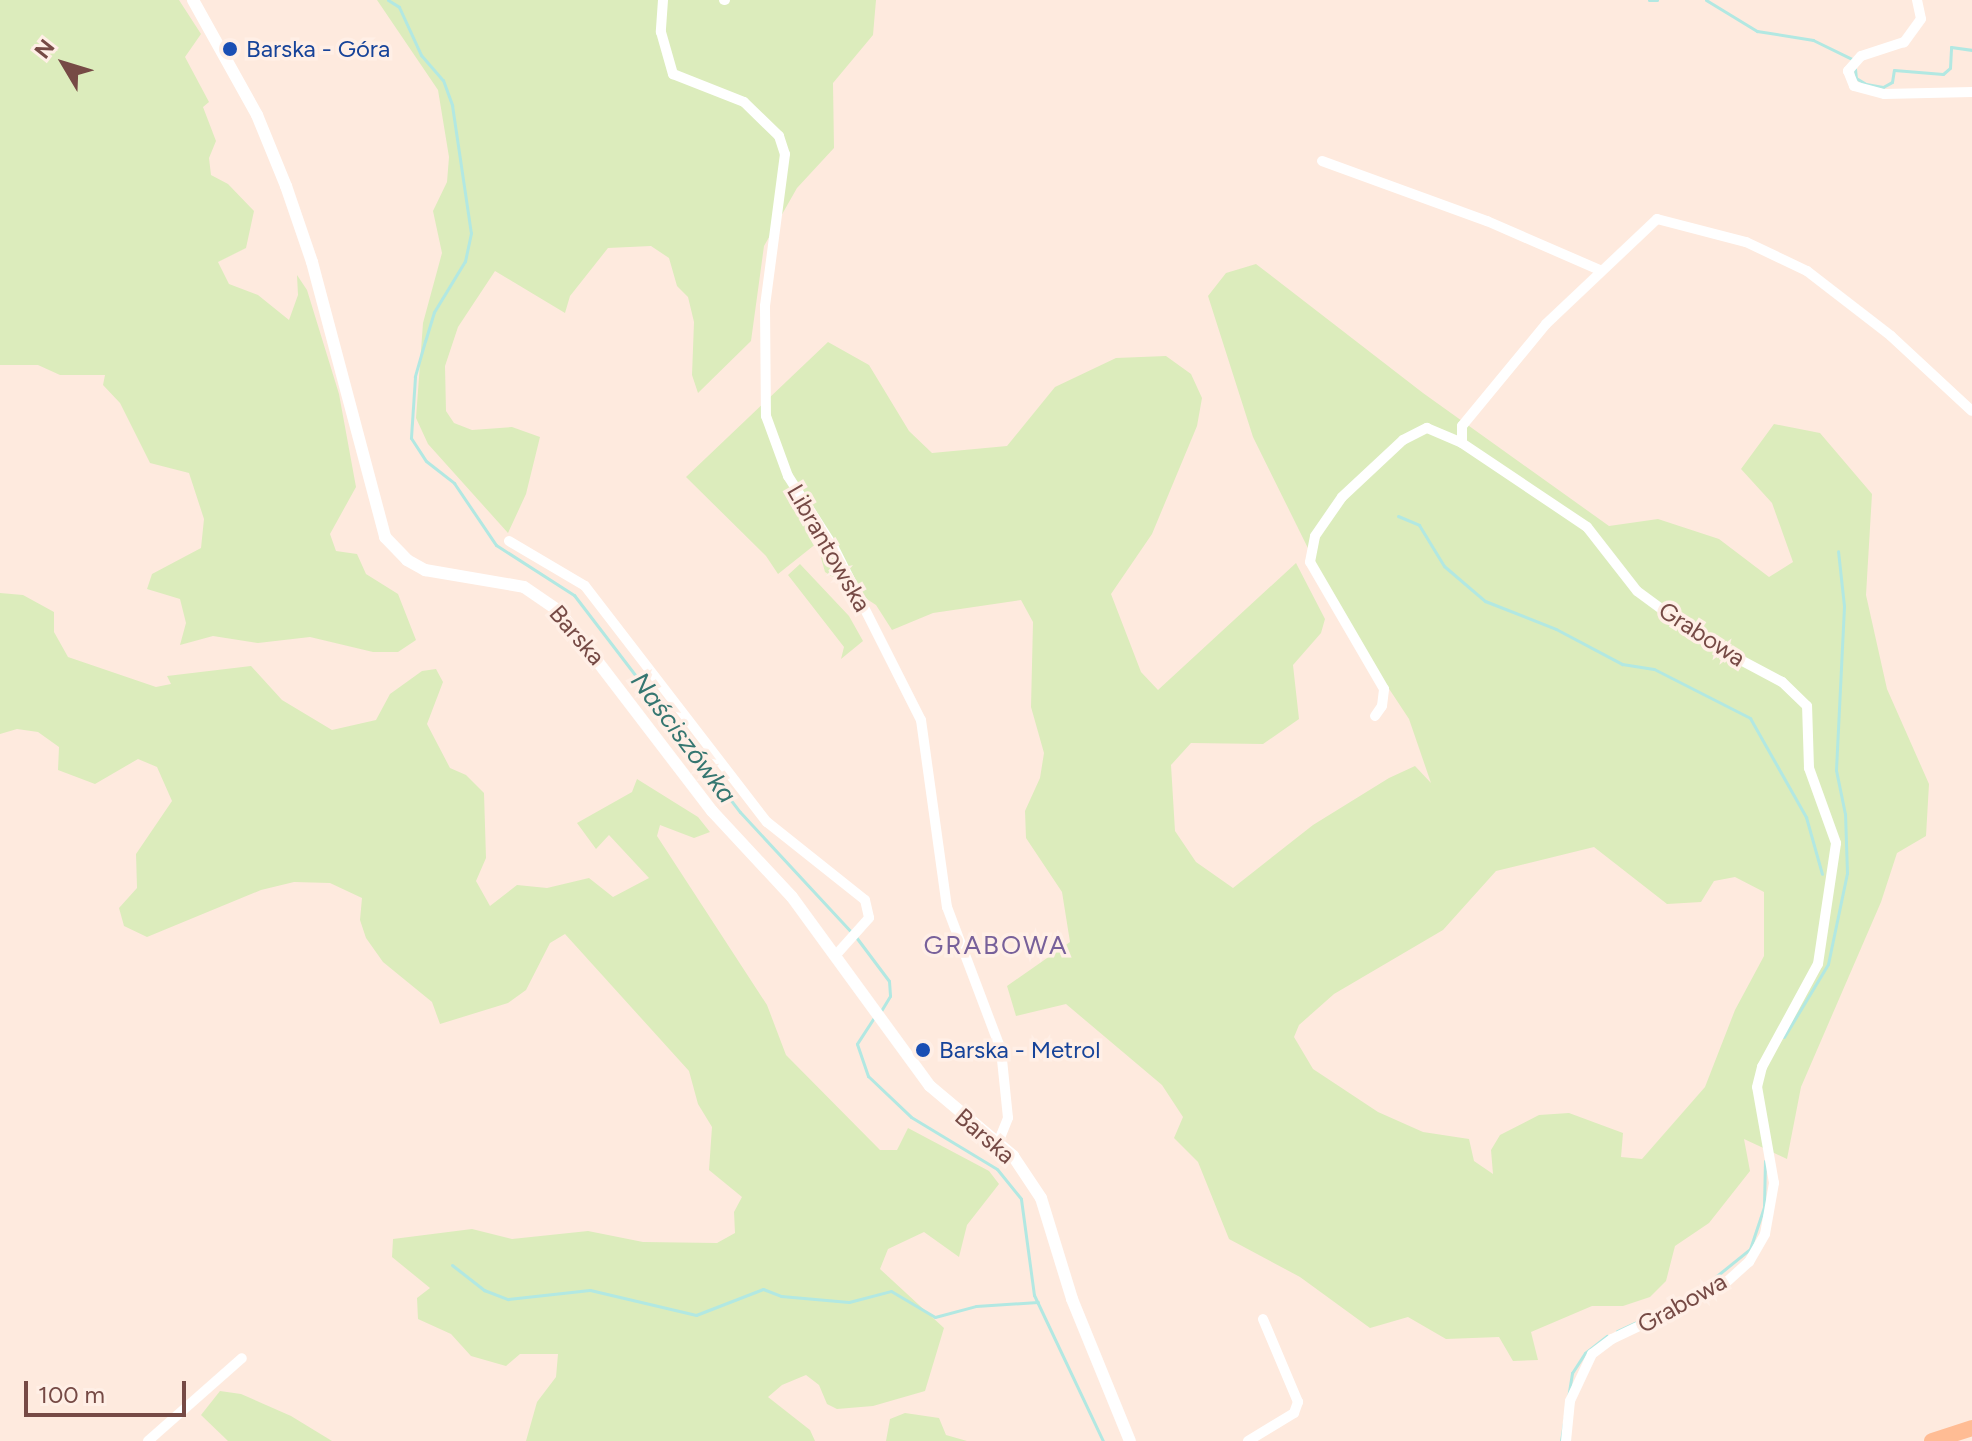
<!DOCTYPE html>
<html>
<head>
<meta charset="utf-8">
<style>
	body { margin:0 }
	#map { position:relative; width:1972px; height:1441px; overflow:hidden; background:#feeade; font-family:Figtree,sans-serif }
	div>[style] { position:absolute }
	.green>* { inset:0; background:#dcecbc }
	.stream>* { height:3px; margin:-1.5px; padding:0 1.5px; transform-origin:1.5px; border-radius:1.5px; background:#b2e8e2 }
	.minor>* { height:10px; margin:-5px; padding:0 5px; transform-origin:5px; border-radius:5px; background:#fff }
	.tertiary>* { height:12px; margin:-6px; padding:0 6px; transform-origin:6px; border-radius:6px; background:#fff }
	.primary>* { height:16px; margin:-8px; padding:0 8px; transform-origin:8px; border-radius:8px; background:#ffbc94 }
	.dots>* { width:22px; height:22px; translate:-50% -50%; box-sizing:border-box; border:4px solid #ffefe6; border-radius:50% }
	span { translate:-50% -50%; white-space:nowrap; text-align:center; line-height:1.15; -webkit-text-stroke:7px #ffefe6; paint-order:stroke }
	.transit-label { font-size:24px; color:#164399 }
	.left { translate:0 -50%; text-align:left }
	.street-label { font-size:24px; color:#764a45 }
	.water-label { font-size:26px; color:#357670; font-style:italic }
	.neighbourhood-label { font-size:26px; color:#77609a; letter-spacing:2px }
	.north { position:absolute; left:24px; top:24px; width:80px; height:80px; -webkit-text-stroke:6px #ffefe6; paint-order:stroke; rotate:308deg; font-size:22px; font-weight:700; line-height:32px; text-align:center; color:#764a45 }
	.north::after { content:''; display:block; margin:auto; width:28px; height:36px; background:#764a45; clip-path:polygon(50% 0,100% 100%,50% 72%,0 100%) }
	.scale { position:absolute; left:24px; top:1381px; width:162px; height:36px; box-sizing:border-box; border:4px solid #764a45; border-top:0; padding-left:10px; font-size:24px; line-height:28px; white-space:nowrap; color:#764a45; -webkit-text-stroke:6px #ffefe6; paint-order:stroke }
</style>
</head>
<body>
<div id="map">
	<div class="green">
		<div style="clip-path:polygon(0 0,179px 0,201px 34px,185px 57px,209px 102px,203px 107px,216px 141px,209px 158px,211px 175px,228px 184px,254px 211px,246px 248px,218px 262px,229px 284px,258px 295px,289px 320px,298px 295px,297px 275px,307px 290px,339px 394px,356px 487px,330px 534px,336px 551px,357px 554px,366px 574px,398px 594px,416px 640px,398px 652px,373px 652px,310px 637px,258px 643px,213px 636px,180px 645px,186px 623px,180px 599px,147px 589px,152px 574px,201px 548px,204px 519px,189px 473px,150px 463px,120px 403px,103px 385px,105px 375px,60px 375px,38px 365px,0 365px)"></div>
		<div style="clip-path:polygon(377px 0,876px 0,873px 35px,833px 83px,834px 148px,797px 188px,764px 246px,751px 341px,698px 393px,692px 375px,694px 322px,688px 297px,677px 286px,669px 258px,651px 246px,608px 248px,570px 296px,565px 313px,495px 271px,458px 327px,445px 366px,446px 411px,454px 423px,472px 430px,512px 427px,540px 437px,526px 494px,508px 533px,428px 444px,416px 418px,423px 323px,442px 253px,433px 211px,447px 182px,449px 157px,438px 90px)"></div>
		<div style="clip-path:polygon(evenodd,1256px 264px,1423px 393px,1609px 526px,1658px 519px,1719px 539px,1769px 577px,1793px 562px,1772px 503px,1741px 469px,1774px 424px,1820px 433px,1872px 494px,1866px 595px,1887px 689px,1929px 784px,1926px 836px,1897px 853px,1881px 902px,1801px 1087px,1787px 1159px,1744px 1139px,1750px 1171px,1709px 1223px,1675px 1246px,1666px 1281px,1650px 1297px,1623px 1306px,1592px 1306px,1531px 1332px,1538px 1360px,1513px 1361px,1499px 1337px,1446px 1339px,1408px 1317px,1370px 1328px,1300px 1277px,1229px 1239px,1198px 1162px,1174px 1138px,1183px 1117px,1162px 1085px,1066px 1004px,1016px 1016px,1007px 986px,1070px 942px,1062px 892px,1026px 838px,1025px 811px,1040px 778px,1044px 753px,1031px 707px,1033px 622px,1021px 600px,933px 613px,892px 630px,876px 605px,825px 572px,817px 543px,778px 574px,766px 556px,686px 477px,828px 342px,869px 365px,909px 431px,932px 453px,1007px 446px,1055px 387px,1116px 358px,1166px 356px,1191px 374px,1202px 398px,1197px 426px,1152px 534px,1111px 594px,1141px 672px,1158px 690px,1296px 563px,1325px 619px,1321px 633px,1293px 665px,1299px 719px,1263px 744px,1191px 743px,1171px 765px,1175px 831px,1196px 862px,1233px 888px,1313px 825px,1389px 778px,1415px 766px,1431px 783px,1409px 719px,1343px 619px,1253px 437px,1208px 296px,1226px 273px,1256px 264px,1594px 847px,1667px 904px,1701px 902px,1714px 881px,1735px 877px,1764px 892px,1764px 956px,1735px 1010px,1705px 1087px,1642px 1159px,1621px 1157px,1623px 1133px,1569px 1113px,1539px 1115px,1500px 1135px,1491px 1150px,1493px 1174px,1474px 1161px,1469px 1139px,1423px 1132px,1378px 1112px,1313px 1069px,1294px 1037px,1299px 1025px,1334px 994px,1443px 930px,1496px 871px,1594px 847px)"></div>
		<div style="clip-path:polygon(800px 564px,849px 616px,863px 641px,841px 659px,844px 647px,788px 575px)"></div>
		<div style="clip-path:polygon(0 593px,23px 595px,54px 612px,54px 632px,68px 657px,156px 687px,171px 684px,167px 676px,251px 666px,282px 700px,332px 730px,376px 720px,390px 694px,422px 671px,436px 669px,443px 682px,427px 724px,450px 768px,466px 775px,484px 793px,486px 858px,476px 881px,490px 906px,517px 885px,547px 888px,589px 878px,613px 897px,649px 878px,609px 835px,596px 849px,577px 823px,632px 792px,637px 779px,698px 817px,710px 832px,694px 838px,660px 825px,657px 836px,767px 1005px,786px 1055px,880px 1150px,897px 1150px,908px 1128px,989px 1171px,999px 1184px,967px 1225px,959px 1257px,924px 1232px,888px 1249px,880px 1269px,944px 1328px,925px 1391px,873px 1406px,837px 1409px,827px 1404px,819px 1385px,806px 1375px,782px 1385px,768px 1397px,810px 1430px,815px 1441px,526px 1441px,537px 1402px,556px 1377px,558px 1354px,520px 1354px,506px 1366px,471px 1356px,451px 1334px,418px 1319px,417px 1298px,430px 1288px,392px 1257px,393px 1239px,472px 1229px,512px 1239px,588px 1231px,643px 1242px,717px 1243px,735px 1233px,734px 1212px,742px 1197px,709px 1170px,712px 1127px,698px 1104px,689px 1071px,565px 934px,550px 943px,526px 990px,508px 1003px,440px 1024px,432px 1002px,383px 962px,366px 938px,360px 920px,362px 898px,330px 883px,294px 882px,261px 890px,147px 937px,124px 926px,119px 908px,137px 888px,136px 854px,172px 801px,157px 767px,138px 759px,95px 784px,58px 770px,59px 747px,38px 732px,17px 729px,0 734px)"></div>
		<div style="clip-path:polygon(220px 1391px,241px 1394px,291px 1416px,332px 1441px,228px 1441px,201px 1415px)"></div>
		<div style="clip-path:polygon(905px 1413px,939px 1418px,946px 1435px,967px 1441px,886px 1441px,890px 1419px)"></div>
	</div>
	<div class="stream">
		<div style="left:388px;top:0;width:13px;rotate:32deg"></div>
		<div style="left:399px;top:7px;width:53px;rotate:65.4deg"></div>
		<div style="left:421px;top:55px;width:33px;rotate:49deg"></div>
		<div style="left:443px;top:80px;width:27px;rotate:70deg"></div>
		<div style="left:452px;top:105px;width:129px;rotate:81.6deg"></div>
		<div style="left:471px;top:233px;width:29px;rotate:102deg"></div>
		<div style="left:465px;top:261px;width:60px;rotate:121.3deg"></div>
		<div style="left:434px;top:312px;width:30px;rotate:107deg"></div>
		<div style="left:425px;top:341px;width:37px;rotate:106deg"></div>
		<div style="left:415px;top:377px;width:61px;rotate:93.8deg"></div>
		<div style="left:411px;top:438px;width:27px;rotate:57deg"></div>
		<div style="left:426px;top:461px;width:36px;rotate:38deg"></div>
		<div style="left:454px;top:483px;width:75px;rotate:55.9deg"></div>
		<div style="left:496px;top:545px;width:93px;rotate:32.7deg"></div>
		<div style="left:574px;top:595px;width:273px;rotate:52.6deg"></div>
		<div style="left:740px;top:812px;width:163px;rotate:47.2deg"></div>
		<div style="left:1649px;top:0;width:8px"></div>
		<div style="left:1706px;top:0;width:60px;rotate:31.3deg"></div>
		<div style="left:1757px;top:31px;width:57px;rotate:9.1deg"></div>
		<div style="left:1813px;top:40px;width:43px;rotate:26deg"></div>
		<div style="left:1855px;top:69px;width:9px;rotate:84deg"></div>
		<div style="left:1856px;top:78px;width:12px;rotate:31deg"></div>
		<div style="left:1866px;top:84px;width:17px;rotate:10deg"></div>
		<div style="left:1883px;top:87px;width:10px;rotate:-29deg"></div>
		<div style="left:1892px;top:82px;width:12px;rotate:-81deg"></div>
		<div style="left:1894px;top:70px;width:49px;rotate:4.7deg"></div>
		<div style="left:1943px;top:74px;width:9px;rotate:-41deg"></div>
		<div style="left:1950px;top:68px;width:21px;rotate:-87deg"></div>
		<div style="left:1951px;top:47px;width:21px;rotate:8deg"></div>
		<div style="left:1398px;top:516px;width:23px;rotate:23deg"></div>
		<div style="left:1419px;top:525px;width:48px;rotate:58.6deg"></div>
		<div style="left:1444px;top:566px;width:54px;rotate:40.5deg"></div>
		<div style="left:1485px;top:601px;width:76px;rotate:21.5deg"></div>
		<div style="left:1556px;top:629px;width:75px;rotate:27.9deg"></div>
		<div style="left:1622px;top:664px;width:32px;rotate:9deg"></div>
		<div style="left:1654px;top:669px;width:108px;rotate:27deg"></div>
		<div style="left:1750px;top:718px;width:114px;rotate:60.5deg"></div>
		<div style="left:1806px;top:817px;width:59px;rotate:74.3deg"></div>
		<div style="left:856px;top:937px;width:55px;rotate:53.1deg"></div>
		<div style="left:889px;top:981px;width:15px;rotate:86deg"></div>
		<div style="left:890px;top:996px;width:17px;rotate:121deg"></div>
		<div style="left:875px;top:1016px;width:33px;rotate:123deg"></div>
		<div style="left:857px;top:1044px;width:34px;rotate:71deg"></div>
		<div style="left:868px;top:1076px;width:59px;rotate:43.6deg"></div>
		<div style="left:911px;top:1117px;width:100px;rotate:31.2deg"></div>
		<div style="left:997px;top:1169px;width:38px;rotate:51deg"></div>
		<div style="left:1021px;top:1199px;width:97px;rotate:82.3deg"></div>
		<div style="left:1034px;top:1295px;width:161px;rotate:64.7deg"></div>
		<div style="left:1784px;top:1037px;width:85px;rotate:-58.9deg"></div>
		<div style="left:1828px;top:964px;width:93px;rotate:-78.2deg"></div>
		<div style="left:1847px;top:873px;width:59px;rotate:-91.9deg"></div>
		<div style="left:1845px;top:814px;width:45px;rotate:-101.6deg"></div>
		<div style="left:1836px;top:770px;width:164px;rotate:-87.2deg"></div>
		<div style="left:1844px;top:606px;width:55px;rotate:-96.2deg"></div>
		<div style="left:452px;top:1265px;width:41px;rotate:38deg"></div>
		<div style="left:484px;top:1290px;width:26px;rotate:21deg"></div>
		<div style="left:508px;top:1299px;width:82px;rotate:-6.3deg"></div>
		<div style="left:590px;top:1290px;width:109px;rotate:13.3deg"></div>
		<div style="left:696px;top:1315px;width:72px;rotate:-21.2deg"></div>
		<div style="left:763px;top:1289px;width:19px;rotate:21deg"></div>
		<div style="left:781px;top:1296px;width:68px;rotate:5deg"></div>
		<div style="left:849px;top:1302px;width:43px;rotate:-14.7deg"></div>
		<div style="left:891px;top:1291px;width:51px;rotate:30.6deg"></div>
		<div style="left:935px;top:1317px;width:42px;rotate:-15deg"></div>
		<div style="left:976px;top:1306px;width:62px;rotate:-3.7deg"></div>
		<div style="left:1693px;top:1295px;width:73px;rotate:-38.9deg"></div>
		<div style="left:1750px;top:1249px;width:44px;rotate:-71.6deg"></div>
		<div style="left:1764px;top:1207px;width:46px;rotate:-88.8deg"></div>
		<div style="left:1617px;top:1331px;width:29px;rotate:-25deg"></div>
		<div style="left:1561px;top:1441px;width:69px;rotate:-80.8deg"></div>
		<div style="left:1572px;top:1373px;width:24px;rotate:-57deg"></div>
		<div style="left:1585px;top:1353px;width:28px;rotate:-38deg"></div>
	</div>
	<div class="minor">
		<div style="left:663px;top:0;width:32px;rotate:94deg"></div>
		<div style="left:661px;top:32px;width:44px;rotate:74.1deg"></div>
		<div style="left:673px;top:74px;width:76px;rotate:21.5deg"></div>
		<div style="left:744px;top:102px;width:49px;rotate:44.2deg"></div>
		<div style="left:779px;top:136px;width:19px;rotate:72deg"></div>
		<div style="left:785px;top:154px;width:153px;rotate:97.5deg"></div>
		<div style="left:765px;top:306px;width:110px;rotate:89.5deg"></div>
		<div style="left:766px;top:416px;width:64px;rotate:69.9deg"></div>
		<div style="left:788px;top:476px;width:85px;rotate:57.4deg"></div>
		<div style="left:834px;top:548px;width:193px;rotate:63.2deg"></div>
		<div style="left:921px;top:720px;width:189px;rotate:82.1deg"></div>
		<div style="left:947px;top:907px;width:153px;rotate:69.3deg"></div>
		<div style="left:1001px;top:1050px;width:68px;rotate:84.1deg"></div>
		<div style="left:1008px;top:1118px;width:27px;rotate:112deg"></div>
		<div style="left:724px;top:0;width:1px"></div>
		<div style="left:1917px;top:0;width:19px;rotate:78deg"></div>
		<div style="left:1921px;top:19px;width:29px;rotate:126deg"></div>
		<div style="left:1904px;top:42px;width:45px;rotate:162deg"></div>
		<div style="left:1861px;top:56px;width:20px;rotate:131deg"></div>
		<div style="left:1848px;top:71px;width:16px;rotate:68deg"></div>
		<div style="left:1854px;top:86px;width:31px;rotate:15deg"></div>
		<div style="left:1884px;top:94px;width:88px;rotate:-1.3deg"></div>
		<div style="left:1322px;top:161px;width:176px;rotate:20deg"></div>
		<div style="left:1487px;top:221px;width:125px;rotate:23.5deg"></div>
		<div style="left:509px;top:541px;width:88px;rotate:30.6deg"></div>
		<div style="left:585px;top:586px;width:298px;rotate:52.4deg"></div>
		<div style="left:767px;top:822px;width:125px;rotate:38.5deg"></div>
		<div style="left:865px;top:900px;width:18px;rotate:77deg"></div>
		<div style="left:869px;top:918px;width:51px;rotate:131.8deg"></div>
		<div style="left:1375px;top:716px;width:12px;rotate:-55deg"></div>
		<div style="left:1382px;top:706px;width:17px;rotate:-83deg"></div>
		<div style="left:1384px;top:689px;width:147px;rotate:-120.2deg"></div>
		<div style="left:1310px;top:562px;width:26px;rotate:-79deg"></div>
		<div style="left:1315px;top:536px;width:47px;rotate:-55.3deg"></div>
		<div style="left:1342px;top:497px;width:83px;rotate:-43.1deg"></div>
		<div style="left:1403px;top:440px;width:27px;rotate:-27deg"></div>
		<div style="left:1427px;top:428px;width:38px;rotate:23deg"></div>
		<div style="left:148px;top:1441px;width:125px;rotate:-41.4deg"></div>
		<div style="left:1248px;top:1441px;width:54px;rotate:-31.3deg"></div>
		<div style="left:1294px;top:1413px;width:12px;rotate:-70deg"></div>
		<div style="left:1298px;top:1402px;width:90px;rotate:-112.9deg"></div>
		<div style="left:1566px;top:1441px;width:40px;rotate:-84.3deg"></div>
		<div style="left:1570px;top:1401px;width:52px;rotate:-64.9deg"></div>
		<div style="left:1592px;top:1354px;width:25px;rotate:-37deg"></div>
		<div style="left:1612px;top:1339px;width:121px;rotate:-25.5deg"></div>
		<div style="left:1721px;top:1287px;width:38px;rotate:-42deg"></div>
		<div style="left:1749px;top:1262px;width:32px;rotate:-60deg"></div>
		<div style="left:1765px;top:1234px;width:52px;rotate:-80deg"></div>
		<div style="left:1774px;top:1183px;width:97px;rotate:-100deg"></div>
		<div style="left:1757px;top:1087px;width:21px;rotate:-76deg"></div>
		<div style="left:1762px;top:1067px;width:117px;rotate:-61.5deg"></div>
		<div style="left:1818px;top:964px;width:122px;rotate:-81.5deg"></div>
		<div style="left:1836px;top:843px;width:80px;rotate:-109.8deg"></div>
		<div style="left:1809px;top:768px;width:62px;rotate:-91.8deg"></div>
		<div style="left:1807px;top:706px;width:35px;rotate:-136deg"></div>
		<div style="left:1782px;top:682px;width:87px;rotate:-152deg"></div>
		<div style="left:1705px;top:641px;width:84px;rotate:-143.7deg"></div>
		<div style="left:1637px;top:591px;width:81px;rotate:-128deg"></div>
		<div style="left:1587px;top:527px;width:151px;rotate:-146.1deg"></div>
		<div style="left:1462px;top:443px;width:17px;rotate:-90deg"></div>
		<div style="left:1462px;top:426px;width:132px;rotate:-50.5deg"></div>
		<div style="left:1546px;top:324px;width:153px;rotate:-43.4deg"></div>
		<div style="left:1657px;top:219px;width:92px;rotate:14.5deg"></div>
		<div style="left:1746px;top:242px;width:68px;rotate:25.4deg"></div>
		<div style="left:1807px;top:271px;width:106px;rotate:37.7deg"></div>
		<div style="left:1891px;top:336px;width:110px;rotate:42.8deg"></div>
	</div>
	<div class="tertiary">
		<div style="left:193px;top:0;width:132px;rotate:60.9deg"></div>
		<div style="left:257px;top:115px;width:77px;rotate:67.8deg"></div>
		<div style="left:286px;top:186px;width:80px;rotate:71.1deg"></div>
		<div style="left:312px;top:262px;width:285px;rotate:75.1deg"></div>
		<div style="left:385px;top:537px;width:32px;rotate:46deg"></div>
		<div style="left:407px;top:560px;width:21px;rotate:29deg"></div>
		<div style="left:425px;top:570px;width:100px;rotate:9.7deg"></div>
		<div style="left:524px;top:587px;width:42px;rotate:34.4deg"></div>
		<div style="left:559px;top:611px;width:252px;rotate:52.6deg"></div>
		<div style="left:712px;top:811px;width:117px;rotate:47.1deg"></div>
		<div style="left:792px;top:897px;width:234px;rotate:53.9deg"></div>
		<div style="left:930px;top:1086px;width:109px;rotate:40.1deg"></div>
		<div style="left:1013px;top:1156px;width:50px;rotate:56.3deg"></div>
		<div style="left:1041px;top:1198px;width:106px;rotate:72.9deg"></div>
		<div style="left:1072px;top:1299px;width:153px;rotate:67.8deg"></div>
	</div>
	<div class="primary">
		<div style="left:1932px;top:1441px;width:42px;rotate:-18deg"></div>
	</div>
	<div class="dots">
		<div style="left:230px;top:49px;background:#1a4fb4"></div>
		<div style="left:923px;top:1050px;background:#1a4fb4"></div>
	</div>
	<div class="transit-label">
		<span class="left" style="left:246px;top:49px">Barska - Góra</span>
		<span class="left" style="left:939px;top:1050px">Barska - Metrol</span>
	</div>
	<div class="street-label">
		<span style="left:829px;top:548px;rotate:60deg">Librantowska</span>
		<span style="left:1702px;top:634px;rotate:33deg">Grabowa</span>
		<span style="left:577px;top:635px;rotate:49deg">Barska</span>
		<span style="left:985px;top:1136px;rotate:41deg">Barska</span>
		<span style="left:1682px;top:1303px;rotate:-29deg">Grabowa</span>
	</div>
	<div class="water-label">
		<span style="left:683px;top:738px;rotate:53deg">Naściszówka</span>
	</div>
	<div class="neighbourhood-label">
		<span style="left:996px;top:946px">GRABOWA</span>
	</div>
	<div class="north">N</div>
	<div class="scale">100 m</div>
</div>
</body>
</html>
